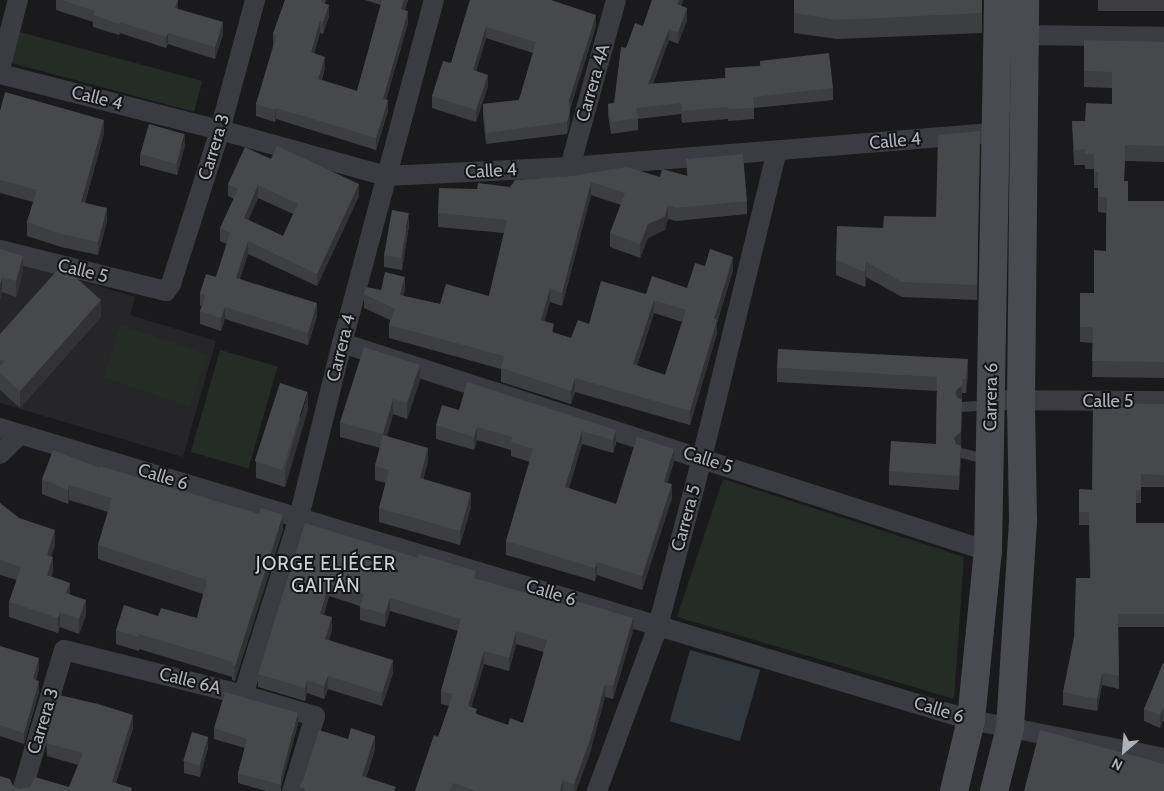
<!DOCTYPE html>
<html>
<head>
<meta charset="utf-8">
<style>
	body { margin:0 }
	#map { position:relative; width:1164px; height:791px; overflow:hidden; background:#1a1a1c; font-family:Cabin,sans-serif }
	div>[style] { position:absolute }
	.built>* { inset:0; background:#262629 }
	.green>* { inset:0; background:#242c25; transform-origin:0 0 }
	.water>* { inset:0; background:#31393f; transform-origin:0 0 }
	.lane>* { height:10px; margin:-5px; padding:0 5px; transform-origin:5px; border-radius:5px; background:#3b3c41 }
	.street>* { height:20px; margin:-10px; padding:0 10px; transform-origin:10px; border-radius:10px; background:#3b3c41 }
	.secondary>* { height:28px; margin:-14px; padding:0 14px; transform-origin:14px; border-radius:14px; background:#494b50 }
	.wall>* { inset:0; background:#3d3e41; transform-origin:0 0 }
	.shaded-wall>* { inset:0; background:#323235 }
	.building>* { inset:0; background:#47484c; transform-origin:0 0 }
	span { translate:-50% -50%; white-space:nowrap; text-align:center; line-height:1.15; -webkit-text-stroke:4px #151517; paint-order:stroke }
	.street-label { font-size:18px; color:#aeb2ba }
	.neighbourhood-label { font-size:19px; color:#ced1d7; letter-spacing:1px }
	.north { position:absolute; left:1099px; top:726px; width:50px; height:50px; -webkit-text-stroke:4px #151517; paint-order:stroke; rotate:207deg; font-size:14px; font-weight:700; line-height:20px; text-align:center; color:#aeb2ba }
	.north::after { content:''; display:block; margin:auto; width:18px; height:22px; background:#aeb2ba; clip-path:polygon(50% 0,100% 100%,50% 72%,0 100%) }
</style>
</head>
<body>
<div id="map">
	<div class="built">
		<div style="clip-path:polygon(0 257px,135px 297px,130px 315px,216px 341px,183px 457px,0 403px)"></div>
	</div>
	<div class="green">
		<div style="left:16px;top:31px;width:193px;height:32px;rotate:15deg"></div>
		<div style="left:121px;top:325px;width:92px;height:55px;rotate:19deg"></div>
		<div style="left:220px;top:350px;width:60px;height:106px;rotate:16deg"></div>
		<div style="clip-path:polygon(723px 479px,964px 557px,954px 699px,677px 617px)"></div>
	</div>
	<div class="water">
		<div style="left:690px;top:650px;width:73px;height:74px;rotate:16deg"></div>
	</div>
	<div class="lane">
		<div style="left:962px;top:407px;width:29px;rotate:-4deg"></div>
		<div style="left:961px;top:453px;width:29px;rotate:14deg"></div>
	</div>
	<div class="street">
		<div style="left:1011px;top:35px;width:153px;rotate:0.7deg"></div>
		<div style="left:0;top:69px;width:71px;rotate:-75.4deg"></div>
		<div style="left:0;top:74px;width:227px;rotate:14.3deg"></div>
		<div style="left:220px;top:130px;width:172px;rotate:15.5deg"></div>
		<div style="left:386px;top:176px;width:184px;rotate:-2.8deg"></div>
		<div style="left:570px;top:167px;width:426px;rotate:-4.6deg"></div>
		<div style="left:570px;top:167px;width:173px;rotate:-74.6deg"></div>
		<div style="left:0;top:250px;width:171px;rotate:13.9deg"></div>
		<div style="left:166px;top:291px;width:9px;rotate:-54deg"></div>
		<div style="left:171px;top:284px;width:162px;rotate:-72.3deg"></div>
		<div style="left:220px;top:130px;width:135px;rotate:-74.9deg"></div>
		<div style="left:342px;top:343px;width:679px;rotate:17.85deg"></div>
		<div style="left:992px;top:400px;width:172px;rotate:0.3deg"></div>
		<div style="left:0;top:428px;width:1014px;rotate:16.74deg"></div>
		<div style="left:971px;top:720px;width:197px;rotate:11.1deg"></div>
		<div style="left:0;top:454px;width:28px;rotate:-45deg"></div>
		<div style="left:243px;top:695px;width:187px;rotate:-72.5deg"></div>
		<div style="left:299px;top:517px;width:179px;rotate:-76.1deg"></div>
		<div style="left:342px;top:343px;width:355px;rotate:-75deg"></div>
		<div style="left:22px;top:791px;width:147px;rotate:-73.4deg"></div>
		<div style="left:64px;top:650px;width:185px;rotate:14.1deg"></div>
		<div style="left:243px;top:695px;width:75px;rotate:16.3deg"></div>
		<div style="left:315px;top:716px;width:78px;rotate:107deg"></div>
		<div style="left:597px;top:791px;width:176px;rotate:-69.7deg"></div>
		<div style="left:658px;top:626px;width:174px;rotate:-75.3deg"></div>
		<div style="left:702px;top:458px;width:316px;rotate:-76.3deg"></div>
	</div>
	<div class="secondary">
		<div style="left:954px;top:791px;width:73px;rotate:-76.5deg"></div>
		<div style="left:971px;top:720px;width:170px;rotate:-84.3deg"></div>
		<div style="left:988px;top:551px;width:551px;rotate:-88.96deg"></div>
		<div style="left:994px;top:791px;width:65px;rotate:-75.7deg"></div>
		<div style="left:1010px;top:728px;width:209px;rotate:-86.4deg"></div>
		<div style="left:1023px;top:519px;width:118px;rotate:-91deg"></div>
		<div style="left:1021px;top:401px;width:401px;rotate:-89.4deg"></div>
	</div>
	<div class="wall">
		<div style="clip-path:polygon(56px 0,178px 0,178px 9px,223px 34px,215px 59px,168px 44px,166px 48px,120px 33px,119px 35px,93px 27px,93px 22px,56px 10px)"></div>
		<div style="clip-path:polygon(285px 0,326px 0,325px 3px,329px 16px,323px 34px,320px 33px,314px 53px,325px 68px,322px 80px,357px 91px,381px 5px,365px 0,408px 0,405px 10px,408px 23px,386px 100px,388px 111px,376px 150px,276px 119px,275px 122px,256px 116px,256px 104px,273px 46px,273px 34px)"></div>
		<div style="clip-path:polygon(470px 0,596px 26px,570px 109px,570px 122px,567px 134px,486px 144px,483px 116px,483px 104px,519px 100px,533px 53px,486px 38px,476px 71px,488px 86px,476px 122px,432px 108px,432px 96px,451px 63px)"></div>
		<div style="clip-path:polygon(652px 0,683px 0,681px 6px,687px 20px,678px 44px,669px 40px,653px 84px,725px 78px,725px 68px,760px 66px,760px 61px,833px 88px,833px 100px,754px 108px,754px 119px,728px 121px,728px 119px,682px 123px,681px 114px,638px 119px,638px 130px,611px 134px,608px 115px,608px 104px,614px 103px,626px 48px,643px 26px)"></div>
		<div style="clip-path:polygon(982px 0,982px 33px,837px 39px,794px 33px,794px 13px)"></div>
		<div style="left:1098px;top:0;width:66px;height:11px"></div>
		<div style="clip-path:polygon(1084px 40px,1164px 42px,1164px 162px,1125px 161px,1124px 181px,1128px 201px,1164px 201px,1164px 378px,1092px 377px,1093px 343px,1080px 342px,1080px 293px,1094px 293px,1106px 251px,1106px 213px,1098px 212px,1098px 188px,1094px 188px,1094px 169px,1085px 169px,1085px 165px,1074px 165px,1072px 121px,1085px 121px,1112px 104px,1112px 88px,1084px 87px)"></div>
		<div style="clip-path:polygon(0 111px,104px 133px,85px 203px,107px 221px,98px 255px,61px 247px,27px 236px,27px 222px,33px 202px,0 193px)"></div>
		<div style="clip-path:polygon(980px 131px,977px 300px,902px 297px,866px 277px,865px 287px,836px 275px,836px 260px,883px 228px,936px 217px)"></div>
		<div style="clip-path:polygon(185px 145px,177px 175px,140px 165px,140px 154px)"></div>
		<div style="clip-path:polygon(evenodd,271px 159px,359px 196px,317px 286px,248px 254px,240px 279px,317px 316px,308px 345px,225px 319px,221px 331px,200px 324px,200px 311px,202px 306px,200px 306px,200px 293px,216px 277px,227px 244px,220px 241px,220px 228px,234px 199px,228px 196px,228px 184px,271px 159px,258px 198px,293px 214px,283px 236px,248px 220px,258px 198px)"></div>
		<div style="clip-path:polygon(evenodd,686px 159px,747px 201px,747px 214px,676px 221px,668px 219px,665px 230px,648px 238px,640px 258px,610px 247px,610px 233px,621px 205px,591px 195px,562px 306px,550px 302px,544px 321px,554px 333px,571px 338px,589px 324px,646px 294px,687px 288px,705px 266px,733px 270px,717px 323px,717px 333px,690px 425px,575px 392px,571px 404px,501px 382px,501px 369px,389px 338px,389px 325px,390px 320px,364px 308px,364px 294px,381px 290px,405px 290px,403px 296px,440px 304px,489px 296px,504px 233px,438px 227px,438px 213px,477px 189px,687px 176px,686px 159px,654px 313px,682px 322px,665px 375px,637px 366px,654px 313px)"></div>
		<div style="clip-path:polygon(409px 225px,402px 270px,384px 267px,384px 255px)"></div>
		<div style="clip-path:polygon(0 249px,23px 272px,16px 297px,2px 292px,0 299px)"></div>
		<div style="clip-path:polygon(101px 317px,20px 408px,0 390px,0 334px)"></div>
		<div style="clip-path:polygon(777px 368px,968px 373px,966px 393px,962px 393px,959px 490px,889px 485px,889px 471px,936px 444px,937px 391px,777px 382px)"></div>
		<div style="clip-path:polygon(420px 380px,407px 419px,393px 414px,387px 436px,428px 462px,423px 479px,471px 507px,460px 545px,379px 522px,379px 508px,386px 483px,375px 480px,375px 466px,380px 448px,340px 437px,340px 422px)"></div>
		<div style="clip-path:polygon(1164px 404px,1164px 487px,1141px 487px,1141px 503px,1136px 503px,1136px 523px,1164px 523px,1164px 627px,1118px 627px,1119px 689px,1102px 685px,1097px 711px,1063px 705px,1063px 692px,1090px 578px,1089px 525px,1079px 525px,1079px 489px,1092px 490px)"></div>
		<div style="clip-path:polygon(308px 409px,285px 487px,256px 478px,256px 461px)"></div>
		<div style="clip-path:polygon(459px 410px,616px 430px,616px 444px,613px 453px,582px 444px,569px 488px,616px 504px,674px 462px,667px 483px,672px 498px,642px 590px,597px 575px,595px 581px,506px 555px,506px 541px,530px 462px,511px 456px,511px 450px,477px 440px,474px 450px,436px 439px,436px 425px)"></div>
		<div style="clip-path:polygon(100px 468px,283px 529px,235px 681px,232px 680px,232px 677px,139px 649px,139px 651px,116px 644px,116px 630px,158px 616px,197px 618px,203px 594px,98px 559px,98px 545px,108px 512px,69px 500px,68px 504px,42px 494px,42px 479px)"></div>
		<div style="clip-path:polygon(0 503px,19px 518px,55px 545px,51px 556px,53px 572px,51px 577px,70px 594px,86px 615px,79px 634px,60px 627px,58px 633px,9px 617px,9px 602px,17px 580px,0 575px)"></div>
		<div style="clip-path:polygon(evenodd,305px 523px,476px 578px,633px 631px,613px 699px,605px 697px,590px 753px,576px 791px,415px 791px,438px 737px,449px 706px,441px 704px,441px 691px,458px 631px,390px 611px,385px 627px,360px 620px,360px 606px,329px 596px,324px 615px,332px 630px,329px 640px,393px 673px,382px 706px,328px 689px,324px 699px,307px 693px,305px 701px,258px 687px,258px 674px,305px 523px,516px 644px,544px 652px,523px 723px,508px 725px,477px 714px,471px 707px,484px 664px,509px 671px,516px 644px)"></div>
		<div style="clip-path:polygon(0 646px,39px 669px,36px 680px,39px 692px,24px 744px,0 736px)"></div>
		<div style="clip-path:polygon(1164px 664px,1164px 721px,1163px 721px,1160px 728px,1144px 721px,1144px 709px)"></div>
		<div style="clip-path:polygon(298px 724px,281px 786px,281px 791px,266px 791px,238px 783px,238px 773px,245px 748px,214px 739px,214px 728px)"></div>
		<div style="clip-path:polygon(133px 728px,116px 783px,132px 791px,0 791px,13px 786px,19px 789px,69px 787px,78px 765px,47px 756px,46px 738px)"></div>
		<div style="clip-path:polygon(208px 748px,200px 777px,184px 773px,184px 761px)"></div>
		<div style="clip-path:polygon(375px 749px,366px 778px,396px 791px,299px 791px,299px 787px)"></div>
	</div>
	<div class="shaded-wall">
		<div style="clip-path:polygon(178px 0,178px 11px,175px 8px)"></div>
		<div style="clip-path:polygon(404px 0,408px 0,401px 21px,401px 9px)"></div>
		<div style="clip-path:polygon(679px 0,683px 0,677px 16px,677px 4px)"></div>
		<div style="clip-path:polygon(329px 5px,329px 16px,323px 34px,323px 22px)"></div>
		<div style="clip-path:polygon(687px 8px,687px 20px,678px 44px,678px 32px)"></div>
		<div style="clip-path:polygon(408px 11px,408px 23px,383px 110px,383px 99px)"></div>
		<div style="clip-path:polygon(596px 15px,596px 26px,569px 112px,569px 100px)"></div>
		<div style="clip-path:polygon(320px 21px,320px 33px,311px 64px,311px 52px)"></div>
		<div style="clip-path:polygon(223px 22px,223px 34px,215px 59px,215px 47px)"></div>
		<div style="clip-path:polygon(486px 27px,486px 38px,473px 82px,473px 70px)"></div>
		<div style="clip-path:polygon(669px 29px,669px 40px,648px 96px,648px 84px)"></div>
		<div style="clip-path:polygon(168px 33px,168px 44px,166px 48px,166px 37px)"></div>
		<div style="clip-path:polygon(325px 57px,325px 68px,318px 90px,318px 79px)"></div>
		<div style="clip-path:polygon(488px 75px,488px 86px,476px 122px,476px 110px)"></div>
		<div style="clip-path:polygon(388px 100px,388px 111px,376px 150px,376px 138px)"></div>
		<div style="clip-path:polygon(276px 108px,276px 119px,275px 122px,275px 110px)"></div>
		<div style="clip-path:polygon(570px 110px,570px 122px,567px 134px,567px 122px)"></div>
		<div style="clip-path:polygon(104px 120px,104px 133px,81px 215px,81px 202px)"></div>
		<div style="clip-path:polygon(185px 134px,185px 145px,177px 175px,177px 164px)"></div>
		<div style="clip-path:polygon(591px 182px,591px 195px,562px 306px,562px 293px)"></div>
		<div style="clip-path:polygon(359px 184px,359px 196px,317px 286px,317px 274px)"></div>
		<div style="clip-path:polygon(258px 185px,258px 198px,244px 230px,244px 218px)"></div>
		<div style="clip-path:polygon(668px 205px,668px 219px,665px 230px,648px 238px,640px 258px,640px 244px,648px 224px)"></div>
		<div style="clip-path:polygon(107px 208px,107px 221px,98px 255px,98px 242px)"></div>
		<div style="clip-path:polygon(409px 213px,409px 225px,402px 270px,402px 258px)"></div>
		<div style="clip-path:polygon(248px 241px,248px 254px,236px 290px,236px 278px)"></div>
		<div style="clip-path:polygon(23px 256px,23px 272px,16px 297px,16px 281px)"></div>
		<div style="clip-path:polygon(733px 257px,733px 270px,717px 323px,717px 333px,690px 425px,690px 411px,714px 319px)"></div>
		<div style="clip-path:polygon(866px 262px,866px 277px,865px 287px,865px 272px)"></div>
		<div style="clip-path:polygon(2px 277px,2px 292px,0 299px,0 284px)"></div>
		<div style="clip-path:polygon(405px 277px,405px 290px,400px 308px,400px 295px)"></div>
		<div style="clip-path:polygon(550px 288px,550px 302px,541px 333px,541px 320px)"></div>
		<div style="clip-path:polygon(101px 300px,101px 317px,20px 408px,20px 391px)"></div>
		<div style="clip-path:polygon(654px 300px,654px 313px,633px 378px,633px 364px)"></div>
		<div style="clip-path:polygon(317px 303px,317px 316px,308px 345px,308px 333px)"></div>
		<div style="clip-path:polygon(225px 307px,225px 319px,221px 331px,221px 318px)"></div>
		<div style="clip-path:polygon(968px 359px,968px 373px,966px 393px,966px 379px)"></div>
		<div style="clip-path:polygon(420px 365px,420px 380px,407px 419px,407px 403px)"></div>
		<div style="clip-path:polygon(575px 378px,575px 392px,571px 404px,571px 391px)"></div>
		<div style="clip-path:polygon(962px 379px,961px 460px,959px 490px,959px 476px,954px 452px,954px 438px,958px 402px,955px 393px)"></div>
		<div style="clip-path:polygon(308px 392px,308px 409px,285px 487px,285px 470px)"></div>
		<div style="clip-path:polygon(393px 399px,393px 414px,383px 449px,383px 434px)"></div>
		<div style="clip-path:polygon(477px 427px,477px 440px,474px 450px,474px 437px)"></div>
		<div style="clip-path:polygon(616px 430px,616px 444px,613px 453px,613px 440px)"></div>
		<div style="clip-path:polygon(582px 431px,582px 444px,565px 500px,565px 487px)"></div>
		<div style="clip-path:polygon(428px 448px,428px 462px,420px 492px,420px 478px)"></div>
		<div style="clip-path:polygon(674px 449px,674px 462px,664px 495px,664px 482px)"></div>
		<div style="clip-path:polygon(672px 484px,672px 498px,642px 590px,642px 576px)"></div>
		<div style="clip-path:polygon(69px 485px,69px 500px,68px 504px,68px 490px)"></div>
		<div style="clip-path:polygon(471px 493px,471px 507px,460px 545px,460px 531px)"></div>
		<div style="clip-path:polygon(283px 515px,283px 529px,235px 681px,235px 666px)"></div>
		<div style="clip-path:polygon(55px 530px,55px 545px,47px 570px,47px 555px)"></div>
		<div style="clip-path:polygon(53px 557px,53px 572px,47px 590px,47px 575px)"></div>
		<div style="clip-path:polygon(597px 562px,597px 575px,595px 581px,595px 568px)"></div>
		<div style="clip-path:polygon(70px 583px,70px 598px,66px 593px)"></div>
		<div style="clip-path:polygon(329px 584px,329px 596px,320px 627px,320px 614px)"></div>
		<div style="clip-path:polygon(390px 598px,390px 611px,385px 627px,385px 614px)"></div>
		<div style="clip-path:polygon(86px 600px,86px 615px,79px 634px,79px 619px)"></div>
		<div style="clip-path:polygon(60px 612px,60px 627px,58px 633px,58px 618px)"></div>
		<div style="clip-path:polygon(332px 617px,332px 630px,325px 652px,325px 639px)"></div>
		<div style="clip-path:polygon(633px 618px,633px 631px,613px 699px,613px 686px)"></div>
		<div style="clip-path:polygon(516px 631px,516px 644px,509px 671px,509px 658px)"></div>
		<div style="clip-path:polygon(484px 651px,484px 664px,468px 719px,468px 706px)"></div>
		<div style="clip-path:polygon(39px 658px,39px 669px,33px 690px,33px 679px)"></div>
		<div style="clip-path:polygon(393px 660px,393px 673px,382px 706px,382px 693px)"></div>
		<div style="clip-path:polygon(1102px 673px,1102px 685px,1097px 711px,1097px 699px)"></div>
		<div style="clip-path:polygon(328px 676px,328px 689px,324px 699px,324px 686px)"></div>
		<div style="clip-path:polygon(307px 680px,307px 693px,305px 701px,305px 688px)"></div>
		<div style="clip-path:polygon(39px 681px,39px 692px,24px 744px,24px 733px)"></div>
		<div style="clip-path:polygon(605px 684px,605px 697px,590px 753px,576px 791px,574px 791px,574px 784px)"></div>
		<div style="clip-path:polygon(1163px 708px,1163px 721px,1160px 728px,1160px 715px)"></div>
		<div style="clip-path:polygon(298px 713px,298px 724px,281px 786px,281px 777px)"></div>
		<div style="clip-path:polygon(133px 715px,133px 728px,113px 791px,112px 782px)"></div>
		<div style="clip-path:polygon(375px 736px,375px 749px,362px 789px,362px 776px)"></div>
		<div style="clip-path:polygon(208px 737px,208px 748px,200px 777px,200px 766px)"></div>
		<div style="clip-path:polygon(563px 780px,563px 791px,560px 791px)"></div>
	</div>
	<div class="building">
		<div style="clip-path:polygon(61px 0,178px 0,175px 8px,223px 22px,215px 47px,168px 33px,166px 37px,120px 22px,119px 24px,93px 15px,95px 11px)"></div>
		<div style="clip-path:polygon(285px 0,322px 0,321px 2px,329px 5px,323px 22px,320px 21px,311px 52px,325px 57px,318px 79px,357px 91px,382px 0,404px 0,401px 9px,408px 11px,383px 99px,388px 100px,376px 138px,276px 108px,275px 110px,256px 104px,277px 35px,273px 34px)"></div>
		<div style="clip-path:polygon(470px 0,551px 0,596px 15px,569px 100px,570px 110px,567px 122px,486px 133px,483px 104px,519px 100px,536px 42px,486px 27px,473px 70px,488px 75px,476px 110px,432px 96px,443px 61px,451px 63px)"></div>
		<div style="clip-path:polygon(652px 0,679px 0,677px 4px,687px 8px,678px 32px,669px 29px,648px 84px,726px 78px,725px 68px,761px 66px,760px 61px,829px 53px,833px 88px,753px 97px,754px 108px,728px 109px,728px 107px,682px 111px,681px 103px,636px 108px,638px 118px,611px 122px,608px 104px,614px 103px,621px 47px,626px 48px,635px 23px,643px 26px)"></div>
		<div style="clip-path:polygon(794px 0,982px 0,982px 13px,837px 20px,794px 13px)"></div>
		<div style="clip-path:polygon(1084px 40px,1164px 42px,1164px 146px,1125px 145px,1124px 181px,1128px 181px,1128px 201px,1164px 201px,1164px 362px,1092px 361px,1093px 327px,1080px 327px,1080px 293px,1094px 293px,1094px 250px,1106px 251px,1107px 197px,1098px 197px,1098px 172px,1094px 172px,1094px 154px,1085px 154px,1085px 149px,1074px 150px,1072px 121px,1085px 121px,1086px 103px,1112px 104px,1112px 72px,1084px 71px)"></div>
		<div style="clip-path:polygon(5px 92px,104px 120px,81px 202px,107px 208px,98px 242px,61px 234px,27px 222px,37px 190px,0 180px,0 111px)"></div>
		<div style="left:149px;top:124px;width:37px;height:31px;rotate:16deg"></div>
		<div style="clip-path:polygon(980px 131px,977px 285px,902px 282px,866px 262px,865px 272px,836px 260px,837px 226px,883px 228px,884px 216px,936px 217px,938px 135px)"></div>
		<div style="clip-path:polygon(evenodd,277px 146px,359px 184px,317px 274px,248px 241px,236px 278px,317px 303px,308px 333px,225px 307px,221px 318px,200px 311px,206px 295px,200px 293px,206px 274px,216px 277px,230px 233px,220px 228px,238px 189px,228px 184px,245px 147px,271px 159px,277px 146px,258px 185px,298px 204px,283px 236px,244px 218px,258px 185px)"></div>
		<div style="clip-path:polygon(evenodd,743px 154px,747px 201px,676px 208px,668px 205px,665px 217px,648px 224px,640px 244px,610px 233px,625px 193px,591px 182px,562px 293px,550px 288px,541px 320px,554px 324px,552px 332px,571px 338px,578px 320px,589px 324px,601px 281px,646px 294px,652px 276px,687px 288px,695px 263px,705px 266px,710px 249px,733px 257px,714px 319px,717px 320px,690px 411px,575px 378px,571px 391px,501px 368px,504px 356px,389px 325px,395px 309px,364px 294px,366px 287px,381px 290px,385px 272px,405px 277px,400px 295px,440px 304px,446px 284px,489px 296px,507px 220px,438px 213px,439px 188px,477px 189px,478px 183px,510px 187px,515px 180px,572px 176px,627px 167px,660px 177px,662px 169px,688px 176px,686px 159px,743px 154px,654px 300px,686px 310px,665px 375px,633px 364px,654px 300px)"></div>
		<div style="left:392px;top:210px;width:17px;height:46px;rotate:10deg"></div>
		<div style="clip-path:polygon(0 249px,23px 256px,16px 281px,2px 277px,0 284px)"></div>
		<div style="clip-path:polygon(62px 265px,101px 300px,20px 391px,0 373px,0 366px,5px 361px,0 360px,0 334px)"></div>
		<div style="clip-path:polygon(364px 347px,420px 365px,407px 403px,393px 399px,383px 434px,340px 422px)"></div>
		<div style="clip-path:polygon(778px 349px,968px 359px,966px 379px,962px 379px,962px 386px,958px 388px,955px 393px,957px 397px,962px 400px,961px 432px,954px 438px,956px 444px,961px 446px,959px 476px,889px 471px,891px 441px,936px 444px,937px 377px,777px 368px)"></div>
		<div style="clip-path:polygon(467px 382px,616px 430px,613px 440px,582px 431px,565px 487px,616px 504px,637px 437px,674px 449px,664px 482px,672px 484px,642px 576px,597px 562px,595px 568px,506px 541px,533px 449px,511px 442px,512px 437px,477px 427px,474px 437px,436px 425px,442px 405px,459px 410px)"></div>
		<div style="left:280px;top:383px;width:29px;height:82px;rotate:18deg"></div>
		<div style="clip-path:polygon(1093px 403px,1164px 404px,1164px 475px,1141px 474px,1141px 490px,1136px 490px,1136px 523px,1164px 523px,1164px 614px,1118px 614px,1119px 676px,1102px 673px,1097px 699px,1063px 692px,1074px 637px,1076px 578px,1091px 578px,1089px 512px,1079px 512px,1079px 489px,1092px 490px)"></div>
		<div style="clip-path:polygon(383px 435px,428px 448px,420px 478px,471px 493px,460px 531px,379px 508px,389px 470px,375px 466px)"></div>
		<div style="clip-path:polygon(53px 450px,100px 468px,100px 466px,259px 514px,261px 508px,283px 515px,235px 666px,232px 666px,233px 662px,139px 634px,139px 637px,116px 630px,124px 605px,158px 616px,161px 608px,197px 618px,207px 580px,98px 545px,112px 498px,69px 485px,68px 490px,42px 479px)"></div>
		<div style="clip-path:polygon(0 503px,19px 518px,55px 530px,47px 555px,53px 557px,47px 575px,70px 583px,66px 593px,86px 600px,79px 619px,60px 612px,58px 618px,9px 602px,21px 567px,0 560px)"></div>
		<div style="clip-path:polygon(evenodd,305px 523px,418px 558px,419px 554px,476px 571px,474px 578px,574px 607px,576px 601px,633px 618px,613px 686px,605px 684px,590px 740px,574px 784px,563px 780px,560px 791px,475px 791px,453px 783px,450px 791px,415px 791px,434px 735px,438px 737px,453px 694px,441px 691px,461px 619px,390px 598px,385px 614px,360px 607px,364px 594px,329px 584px,320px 614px,332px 617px,325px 639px,393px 660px,382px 693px,328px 676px,324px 686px,307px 680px,305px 688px,258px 674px,305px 523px,516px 631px,547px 640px,523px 723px,510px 718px,508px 725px,475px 714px,477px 709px,468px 706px,484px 651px,509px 658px,516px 631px)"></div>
		<div style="clip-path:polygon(0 646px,39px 658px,33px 679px,39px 681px,24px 733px,0 725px)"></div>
		<div style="clip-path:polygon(1163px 663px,1164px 664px,1164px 709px,1163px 708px,1160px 715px,1144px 709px)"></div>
		<div style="clip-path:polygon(225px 692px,298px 713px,281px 777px,281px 785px,238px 773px,247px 739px,214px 728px)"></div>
		<div style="clip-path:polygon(59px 695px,98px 704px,133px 715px,112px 782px,132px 788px,131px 791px,0 791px,0 776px,10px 779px,13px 786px,19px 789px,30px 787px,35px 777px,69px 787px,83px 753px,47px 743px,48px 738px,46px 738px)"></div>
		<div style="clip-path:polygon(351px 728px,375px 736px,362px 776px,396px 787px,394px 791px,305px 791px,305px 789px,299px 787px,303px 781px,319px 730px,348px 739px)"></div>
		<div style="clip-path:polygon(1040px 730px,1164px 764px,1164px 791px,1024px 791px)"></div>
		<div style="left:192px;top:732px;width:17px;height:30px;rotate:17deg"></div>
	</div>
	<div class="street-label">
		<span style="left:593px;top:83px;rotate:-74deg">Carrera 4A</span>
		<span style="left:97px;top:98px;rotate:14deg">Calle 4</span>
		<span style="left:895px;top:141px;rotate:-5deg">Calle 4</span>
		<span style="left:214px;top:147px;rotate:-73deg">Carrera 3</span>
		<span style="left:491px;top:171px;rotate:-3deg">Calle 4</span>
		<span style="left:83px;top:271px;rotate:14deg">Calle 5</span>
		<span style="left:341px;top:348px;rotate:-76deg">Carrera 4</span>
		<span style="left:991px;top:397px;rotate:-89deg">Carrera 6</span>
		<span style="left:1108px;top:401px">Calle 5</span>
		<span style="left:708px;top:460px;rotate:18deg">Calle 5</span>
		<span style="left:163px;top:477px;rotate:17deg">Calle 6</span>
		<span style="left:686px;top:518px;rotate:-75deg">Carrera 5</span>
		<span style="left:551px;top:593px;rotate:17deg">Calle 6</span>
		<span style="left:190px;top:681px;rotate:14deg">Calle 6A</span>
		<span style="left:939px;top:710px;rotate:17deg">Calle 6</span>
		<span style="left:43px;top:721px;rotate:-73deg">Carrera 3</span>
	</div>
	<div class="neighbourhood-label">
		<span style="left:326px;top:575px">JORGE ELIÉCER<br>GAITÁN</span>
	</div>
	<div class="north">N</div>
</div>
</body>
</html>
